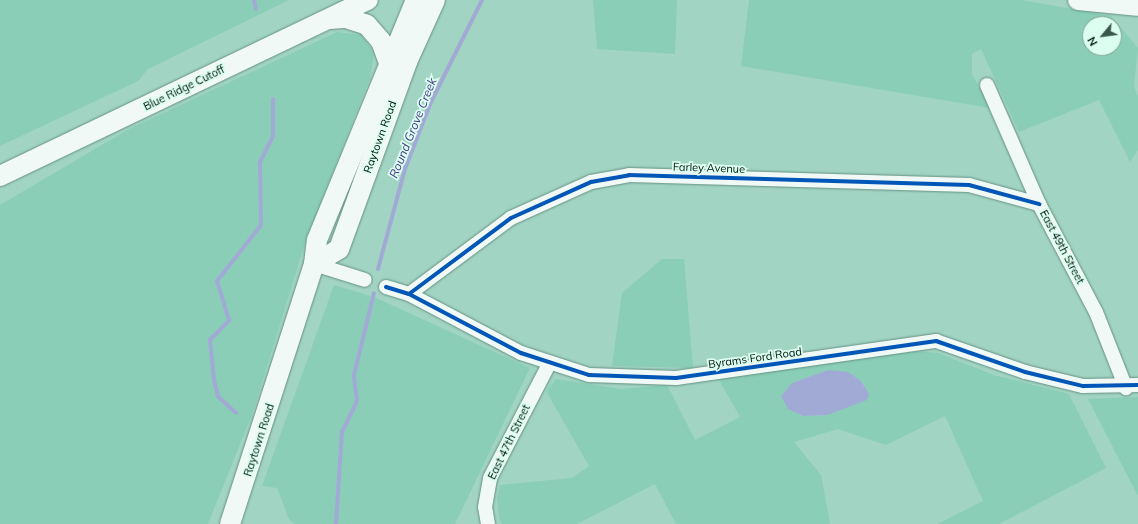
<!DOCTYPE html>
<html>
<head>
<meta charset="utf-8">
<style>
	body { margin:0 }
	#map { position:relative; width:1138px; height:524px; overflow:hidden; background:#a2d4c3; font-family:Mulish,sans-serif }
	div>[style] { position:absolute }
	.green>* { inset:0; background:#8aceb7 }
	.water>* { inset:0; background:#a1aad5 }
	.stream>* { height:4px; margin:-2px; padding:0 2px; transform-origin:2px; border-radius:2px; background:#a1aad5 }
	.roads { filter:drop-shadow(0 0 1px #669184) drop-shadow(0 0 1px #669184) }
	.street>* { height:14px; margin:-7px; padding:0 7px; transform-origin:7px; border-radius:7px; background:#f1f9f6 }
	.secondary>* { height:20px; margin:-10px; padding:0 10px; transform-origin:10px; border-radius:10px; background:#f1f9f6 }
	.cycleway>* { height:4px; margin:-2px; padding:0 2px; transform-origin:2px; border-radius:2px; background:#0057b8 }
	span { translate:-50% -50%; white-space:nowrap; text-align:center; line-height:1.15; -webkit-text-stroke:3.5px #dbfef0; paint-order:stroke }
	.street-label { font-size:11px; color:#00140c }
	.water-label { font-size:12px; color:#493687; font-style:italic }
	.north { position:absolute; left:1082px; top:16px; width:40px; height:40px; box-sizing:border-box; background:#dbfef0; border:1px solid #83a095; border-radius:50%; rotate:241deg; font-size:11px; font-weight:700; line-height:16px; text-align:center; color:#00140c }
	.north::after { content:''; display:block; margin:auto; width:14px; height:18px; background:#39574c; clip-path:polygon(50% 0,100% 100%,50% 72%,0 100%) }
</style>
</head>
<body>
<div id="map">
	<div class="green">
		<div style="clip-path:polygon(0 0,289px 0,148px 69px,138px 81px,0 146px)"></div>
		<div style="clip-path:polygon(593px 0,677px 0,675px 54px,597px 49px)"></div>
		<div style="clip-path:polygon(evenodd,749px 0,1022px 0,1111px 16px,1138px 48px,1134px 86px,1138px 97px,1138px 150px,1130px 162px,1099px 100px,1019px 132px,981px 49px,972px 54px,972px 74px,990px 108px,741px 66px,749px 0,1090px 24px,1114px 24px,1114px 48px,1090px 48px,1090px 24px)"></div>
		<div style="clip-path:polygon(337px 32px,361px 35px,374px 53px,370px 78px,307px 237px,253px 412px,208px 524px,0 524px,0 205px,129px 129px)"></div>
		<div style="clip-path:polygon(662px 259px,684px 259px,693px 368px,612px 366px,622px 293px)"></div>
		<div style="clip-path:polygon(334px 285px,374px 297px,530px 368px,455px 524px,295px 524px,289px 519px,277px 488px,262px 486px)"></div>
		<div style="clip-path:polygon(evenodd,914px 351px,938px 353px,994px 375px,1069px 394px,1106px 468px,999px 524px,937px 524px,983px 501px,945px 416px,886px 445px,838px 429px,794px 442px,821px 475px,830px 524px,676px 524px,655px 484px,577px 524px,502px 524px,499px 519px,497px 498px,500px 485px,572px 478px,589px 466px,546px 391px,556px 379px,621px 389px,667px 385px,695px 440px,740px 417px,718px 378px,914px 351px,828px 370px,827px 415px,803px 416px,788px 409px,792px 383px,828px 370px)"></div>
		<div style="clip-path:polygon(1138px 397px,1138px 496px,1088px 399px)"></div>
	</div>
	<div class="water">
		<div style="clip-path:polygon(828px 370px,848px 372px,860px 380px,869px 394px,867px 400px,827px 415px,803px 416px,788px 409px,781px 396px,792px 383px)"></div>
	</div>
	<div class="stream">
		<div style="left:254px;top:0;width:9px;rotate:77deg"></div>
		<div style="left:378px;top:269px;width:104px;rotate:-74.9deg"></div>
		<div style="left:405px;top:169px;width:72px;rotate:-68.8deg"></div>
		<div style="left:431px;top:102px;width:114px;rotate:-63.4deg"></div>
		<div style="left:236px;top:413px;width:25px;rotate:-137deg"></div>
		<div style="left:218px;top:396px;width:16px;rotate:-104deg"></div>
		<div style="left:214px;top:380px;width:40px;rotate:-95.7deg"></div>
		<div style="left:210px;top:340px;width:28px;rotate:-46deg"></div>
		<div style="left:229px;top:320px;width:41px;rotate:-107.1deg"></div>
		<div style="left:217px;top:281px;width:71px;rotate:-51.8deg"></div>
		<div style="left:261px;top:225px;width:63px;rotate:-90.9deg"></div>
		<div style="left:260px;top:162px;width:29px;rotate:-63deg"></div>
		<div style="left:273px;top:136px;width:37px;rotate:-90deg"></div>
		<div style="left:336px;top:524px;width:92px;rotate:-86.3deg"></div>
		<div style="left:342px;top:432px;width:34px;rotate:-64deg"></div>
		<div style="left:357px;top:401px;width:26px;rotate:-97deg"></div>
		<div style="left:354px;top:375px;width:84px;rotate:-76.3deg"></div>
	</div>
	<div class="roads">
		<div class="street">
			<div style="left:987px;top:85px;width:130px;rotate:66.4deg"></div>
			<div style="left:1039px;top:204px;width:122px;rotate:62.2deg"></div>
			<div style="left:1096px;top:312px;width:82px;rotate:68.5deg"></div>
			<div style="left:314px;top:264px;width:53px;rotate:17.4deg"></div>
			<div style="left:386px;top:287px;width:24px;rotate:17deg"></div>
			<div style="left:409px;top:294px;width:127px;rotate:27.8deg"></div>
			<div style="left:521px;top:353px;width:71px;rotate:17.9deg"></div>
			<div style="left:589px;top:375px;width:87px;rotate:2deg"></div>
			<div style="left:676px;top:378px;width:263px;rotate:-8.1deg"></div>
			<div style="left:936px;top:341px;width:94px;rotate:19.2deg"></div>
			<div style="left:1025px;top:372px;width:60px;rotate:13.6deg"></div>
			<div style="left:1083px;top:386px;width:55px;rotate:-1deg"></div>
			<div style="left:409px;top:294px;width:127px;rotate:-36.7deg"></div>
			<div style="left:511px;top:218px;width:88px;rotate:-24.2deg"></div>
			<div style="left:591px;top:182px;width:39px;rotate:-10deg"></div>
			<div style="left:629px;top:175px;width:340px;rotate:1.7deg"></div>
			<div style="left:969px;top:185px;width:73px;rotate:15.2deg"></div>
			<div style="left:488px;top:524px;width:17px;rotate:-100deg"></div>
			<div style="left:485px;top:507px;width:29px;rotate:-80deg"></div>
			<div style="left:490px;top:478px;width:128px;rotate:-62.6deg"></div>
		</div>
		<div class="secondary">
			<div style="left:1078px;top:0;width:60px;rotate:5.7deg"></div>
			<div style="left:330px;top:19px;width:16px;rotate:-4deg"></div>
			<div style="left:346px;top:18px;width:22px;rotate:18deg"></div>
			<div style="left:367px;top:25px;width:21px;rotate:49deg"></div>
			<div style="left:381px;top:41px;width:23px;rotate:70deg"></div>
			<div style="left:0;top:176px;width:408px;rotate:-25.6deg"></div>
			<div style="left:314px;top:264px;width:29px;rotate:-31deg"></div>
			<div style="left:339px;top:249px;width:199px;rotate:-70deg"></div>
			<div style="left:407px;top:62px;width:68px;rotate:-65.7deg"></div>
			<div style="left:230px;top:524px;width:273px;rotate:-72.1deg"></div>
			<div style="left:314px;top:264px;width:24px;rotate:-83deg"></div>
			<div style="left:317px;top:240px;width:260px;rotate:-67.6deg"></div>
		</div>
	</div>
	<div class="cycleway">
		<div style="left:386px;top:287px;width:24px;rotate:17deg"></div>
		<div style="left:409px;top:294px;width:127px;rotate:27.8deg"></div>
		<div style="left:521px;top:353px;width:71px;rotate:17.9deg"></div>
		<div style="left:589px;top:375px;width:87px;rotate:2deg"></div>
		<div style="left:676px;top:378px;width:263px;rotate:-8.1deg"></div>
		<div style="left:936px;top:341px;width:94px;rotate:19.2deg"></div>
		<div style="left:1025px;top:372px;width:60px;rotate:13.6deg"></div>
		<div style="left:1083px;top:386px;width:55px;rotate:-1deg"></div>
		<div style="left:409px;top:294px;width:127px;rotate:-36.7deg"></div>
		<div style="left:511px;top:218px;width:88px;rotate:-24.2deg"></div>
		<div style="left:591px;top:182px;width:39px;rotate:-10deg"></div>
		<div style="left:629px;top:175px;width:340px;rotate:1.7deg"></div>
		<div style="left:969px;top:185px;width:73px;rotate:15.2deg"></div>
	</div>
	<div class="street-label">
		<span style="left:184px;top:88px;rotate:-26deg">Blue Ridge Cutoff</span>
		<span style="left:380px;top:137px;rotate:-70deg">Raytown Road</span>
		<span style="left:709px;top:168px;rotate:2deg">Farley Avenue</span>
		<span style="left:1062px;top:247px;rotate:62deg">East 49th Street</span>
		<span style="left:755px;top:358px;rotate:-8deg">Byrams Ford Road</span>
		<span style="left:259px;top:440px;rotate:-72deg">Raytown Road</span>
		<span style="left:509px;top:442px;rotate:-64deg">East 47th Street</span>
	</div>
	<div class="water-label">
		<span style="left:413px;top:128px;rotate:-68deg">Round Grove Creek</span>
	</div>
	<div class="north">N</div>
</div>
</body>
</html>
